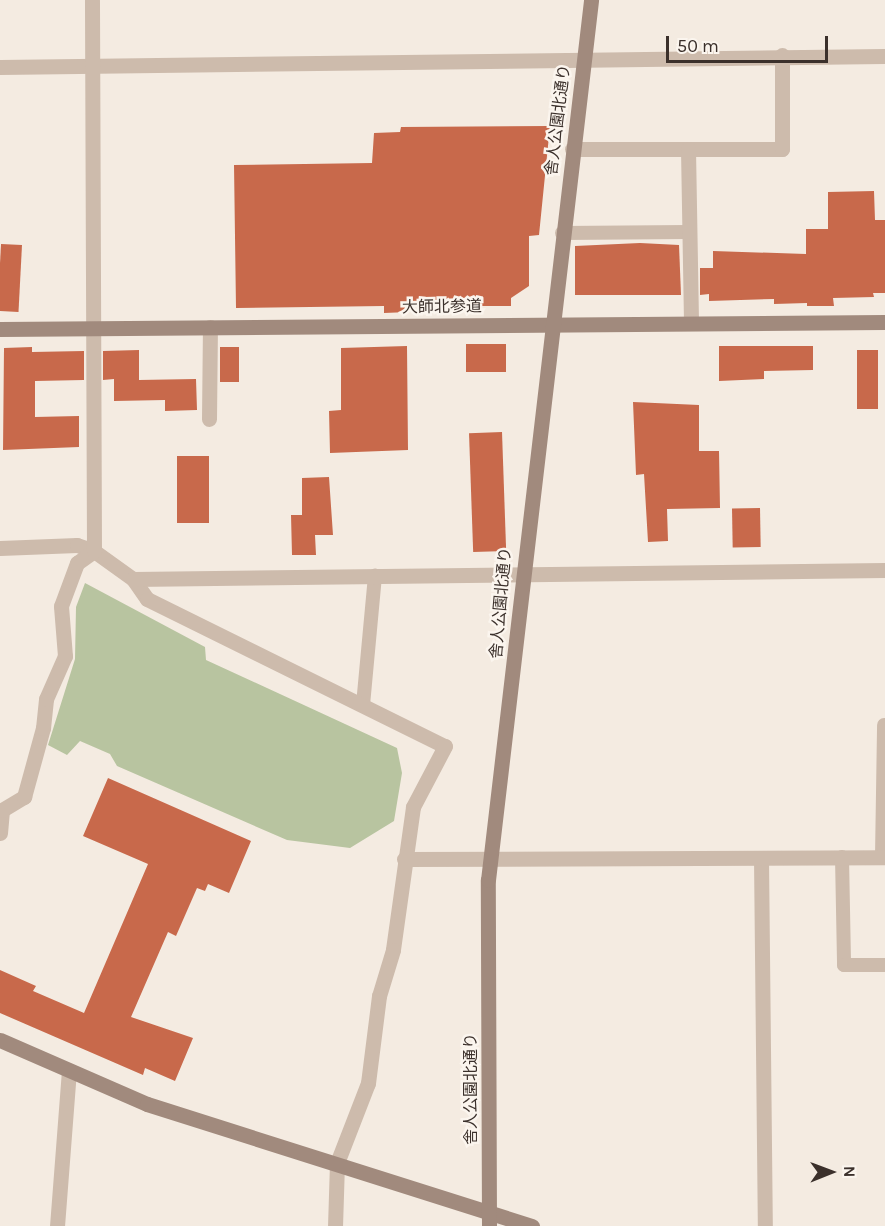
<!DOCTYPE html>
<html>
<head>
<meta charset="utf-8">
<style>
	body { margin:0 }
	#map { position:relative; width:885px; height:1226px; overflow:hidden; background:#f4ebe1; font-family:Karla,"Noto Sans JP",sans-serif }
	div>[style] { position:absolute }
	.green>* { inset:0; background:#b8c4a0 }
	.building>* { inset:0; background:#c8694b; transform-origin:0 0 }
	.lane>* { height:14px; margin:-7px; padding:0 7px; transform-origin:7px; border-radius:7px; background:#cdbbac }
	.street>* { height:15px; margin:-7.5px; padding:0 7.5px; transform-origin:7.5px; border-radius:7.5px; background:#cdbbac }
	.secondary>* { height:15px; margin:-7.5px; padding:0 7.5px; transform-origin:7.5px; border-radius:7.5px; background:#a18a7d }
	span { translate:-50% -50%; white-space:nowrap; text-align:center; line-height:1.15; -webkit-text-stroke:5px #fbf5ee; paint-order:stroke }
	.street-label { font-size:16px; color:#3b302b }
	.north { position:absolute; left:801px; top:1142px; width:60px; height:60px; -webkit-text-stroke:4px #fbf5ee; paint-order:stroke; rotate:89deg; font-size:16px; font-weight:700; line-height:24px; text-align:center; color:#3b302b }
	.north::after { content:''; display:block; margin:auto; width:21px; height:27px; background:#3b302b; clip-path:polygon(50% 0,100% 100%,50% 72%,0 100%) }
	.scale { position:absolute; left:666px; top:36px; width:162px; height:27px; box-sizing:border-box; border:3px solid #3b302b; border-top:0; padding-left:8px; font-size:18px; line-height:21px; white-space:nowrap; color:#3b302b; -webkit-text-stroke:4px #fbf5ee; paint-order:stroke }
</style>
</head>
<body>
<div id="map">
	<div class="green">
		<div style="clip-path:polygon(85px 583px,205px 647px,206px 660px,397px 748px,402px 773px,394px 821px,350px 848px,287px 840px,117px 766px,110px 754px,80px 741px,67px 755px,48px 745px,75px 659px,76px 607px)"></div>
	</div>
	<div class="building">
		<div style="clip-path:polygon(550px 126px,539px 235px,529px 236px,529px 286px,511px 298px,511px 306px,409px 306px,409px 312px,384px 313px,384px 306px,236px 308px,234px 165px,372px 163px,374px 133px,400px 132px,401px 127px)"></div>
		<div style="clip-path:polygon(874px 191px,875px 220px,885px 220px,885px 293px,873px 293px,874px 297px,833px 298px,834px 306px,807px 306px,807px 303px,774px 304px,774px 299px,709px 301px,709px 294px,700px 295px,700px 268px,713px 268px,713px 251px,806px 254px,806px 229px,828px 229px,828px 192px)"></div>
		<div style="clip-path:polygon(640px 243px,679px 245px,681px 295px,575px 295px,575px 246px)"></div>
		<div style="left:22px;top:245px;width:67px;height:21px;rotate:93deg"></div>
		<div style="left:506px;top:344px;width:28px;height:40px;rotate:90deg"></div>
		<div style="clip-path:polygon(407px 346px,408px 450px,330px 453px,329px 411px,341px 410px,341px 348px)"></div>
		<div style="clip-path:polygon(719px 346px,813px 346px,813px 370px,764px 371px,764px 379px,719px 381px)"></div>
		<div style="clip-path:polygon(32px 347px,32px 352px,84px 351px,84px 380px,35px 381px,35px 417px,79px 416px,79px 447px,3px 450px,4px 348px)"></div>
		<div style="left:220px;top:347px;width:19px;height:35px"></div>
		<div style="clip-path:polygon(139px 350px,139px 380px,196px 379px,197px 410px,165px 411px,165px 400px,114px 401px,114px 379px,103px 380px,103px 351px)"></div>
		<div style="left:857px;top:350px;width:21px;height:59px"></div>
		<div style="clip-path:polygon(633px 402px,699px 405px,699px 451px,719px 451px,720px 508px,667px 509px,668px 541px,648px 542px,644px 474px,636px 475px)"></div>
		<div style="left:502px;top:432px;width:119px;height:33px;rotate:88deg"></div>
		<div style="left:177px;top:456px;width:32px;height:67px"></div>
		<div style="clip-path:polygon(329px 477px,333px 535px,315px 535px,316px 555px,292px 555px,291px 515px,302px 515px,302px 478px)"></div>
		<div style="left:760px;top:508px;width:39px;height:28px;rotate:89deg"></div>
		<div style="clip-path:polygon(108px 778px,251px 841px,229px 893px,208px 884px,205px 891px,197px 888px,176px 936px,168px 932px,131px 1017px,193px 1038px,175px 1081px,145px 1068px,143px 1075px,0 1013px,0 970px,36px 986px,33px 991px,84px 1013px,148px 864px,83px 836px)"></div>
	</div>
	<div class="lane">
		<div style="left:562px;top:233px;width:126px;rotate:-0.5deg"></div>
		<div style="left:363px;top:705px;width:130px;rotate:-84.7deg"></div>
		<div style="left:842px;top:857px;width:108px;rotate:88.9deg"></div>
		<div style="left:844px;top:965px;width:41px"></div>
		<div style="left:882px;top:857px;width:132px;rotate:-89.1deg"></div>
	</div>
	<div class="street">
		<div style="left:0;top:67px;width:885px;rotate:-0.71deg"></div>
		<div style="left:572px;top:149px;width:210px"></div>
		<div style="left:782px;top:149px;width:94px;rotate:-90deg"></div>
		<div style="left:688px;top:149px;width:173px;rotate:89deg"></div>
		<div style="left:209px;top:419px;width:92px;rotate:-89.4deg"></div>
		<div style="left:0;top:548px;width:77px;rotate:-2.2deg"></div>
		<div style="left:77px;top:545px;width:18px;rotate:19deg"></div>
		<div style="left:94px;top:551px;width:48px;rotate:35.7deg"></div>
		<div style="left:133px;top:579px;width:24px;rotate:55deg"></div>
		<div style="left:147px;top:599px;width:332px;rotate:26.3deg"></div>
		<div style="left:445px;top:746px;width:69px;rotate:117.7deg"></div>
		<div style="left:413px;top:807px;width:144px;rotate:98deg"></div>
		<div style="left:393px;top:950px;width:48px;rotate:106.9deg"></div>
		<div style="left:379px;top:996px;width:88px;rotate:97.2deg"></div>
		<div style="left:368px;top:1083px;width:86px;rotate:111.2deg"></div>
		<div style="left:337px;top:1163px;width:62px;rotate:91.8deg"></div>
		<div style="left:133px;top:579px;width:752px;rotate:-0.69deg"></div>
		<div style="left:0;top:833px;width:23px;rotate:-85deg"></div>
		<div style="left:2px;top:810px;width:26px;rotate:-31deg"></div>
		<div style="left:24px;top:797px;width:72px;rotate:-74.6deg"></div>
		<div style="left:43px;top:728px;width:29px;rotate:-84deg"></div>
		<div style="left:46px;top:699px;width:47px;rotate:-66.2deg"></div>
		<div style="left:65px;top:656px;width:50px;rotate:-94.6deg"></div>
		<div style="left:61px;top:606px;width:46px;rotate:-69.6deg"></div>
		<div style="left:77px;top:563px;width:21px;rotate:-35deg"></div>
		<div style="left:94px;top:551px;width:551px;rotate:-90.21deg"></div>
		<div style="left:761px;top:858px;width:368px;rotate:89.4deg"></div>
		<div style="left:404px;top:859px;width:481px;rotate:-0.2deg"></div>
		<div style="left:57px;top:1226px;width:156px;rotate:-85.6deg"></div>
	</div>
	<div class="secondary">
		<div style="left:0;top:329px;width:885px;rotate:-0.45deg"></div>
		<div style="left:0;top:1040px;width:160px;rotate:23.5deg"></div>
		<div style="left:147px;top:1104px;width:404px;rotate:17.6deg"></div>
		<div style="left:489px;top:1226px;width:346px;rotate:-90.2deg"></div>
		<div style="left:488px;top:880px;width:886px;rotate:-83.32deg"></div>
	</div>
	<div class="street-label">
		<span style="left:558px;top:120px;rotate:-83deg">舎人公園北通り</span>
		<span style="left:442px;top:307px;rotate:-1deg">大師北参道</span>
		<span style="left:501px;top:603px;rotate:-85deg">舎人公園北通り</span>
		<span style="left:471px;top:1089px;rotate:-90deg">舎人公園北通り</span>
	</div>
	<div class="north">N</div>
	<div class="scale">50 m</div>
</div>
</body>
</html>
